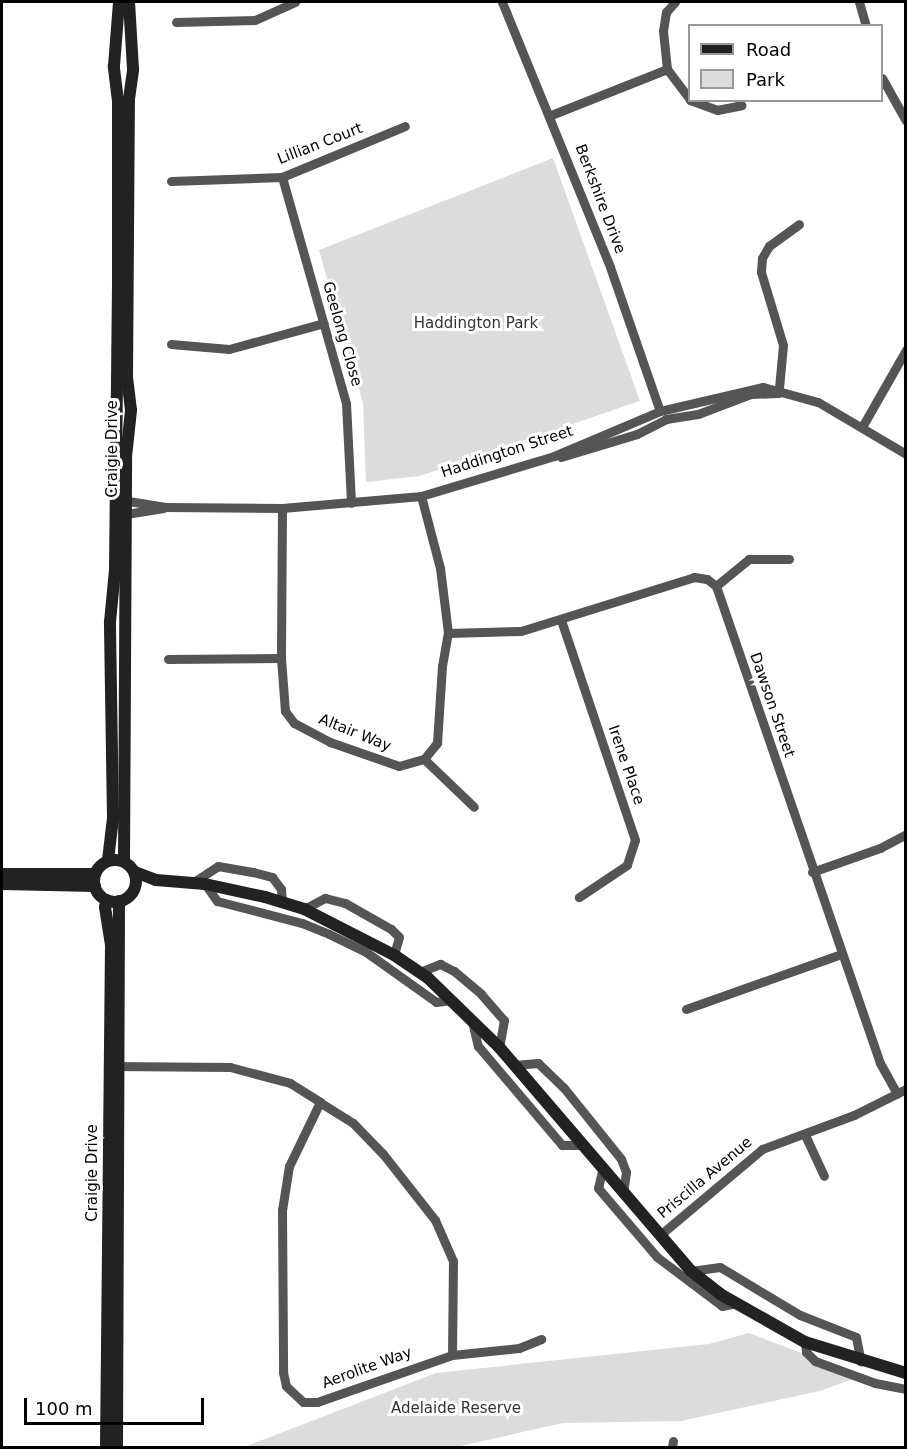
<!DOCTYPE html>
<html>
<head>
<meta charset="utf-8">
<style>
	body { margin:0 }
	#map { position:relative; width:907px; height:1449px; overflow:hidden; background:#fff; font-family:"DejaVu Sans",sans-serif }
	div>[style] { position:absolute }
	.green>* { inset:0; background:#dcdcdc }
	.street>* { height:9px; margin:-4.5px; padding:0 4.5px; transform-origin:4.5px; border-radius:4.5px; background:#555 }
	.secondary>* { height:12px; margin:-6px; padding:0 6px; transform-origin:6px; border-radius:6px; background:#222 }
	.secondary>.ring { margin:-6px; padding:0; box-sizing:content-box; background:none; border:12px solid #222; border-radius:50% }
	span { translate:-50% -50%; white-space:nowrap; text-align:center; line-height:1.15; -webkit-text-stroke:6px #fff; paint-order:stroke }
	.street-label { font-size:15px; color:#000 }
	.park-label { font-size:15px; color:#333 }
	.frame { position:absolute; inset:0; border:3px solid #000; pointer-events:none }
	.legend { position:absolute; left:688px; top:24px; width:195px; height:78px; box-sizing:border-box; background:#fff; border:2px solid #999; margin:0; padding:8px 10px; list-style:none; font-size:18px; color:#000 }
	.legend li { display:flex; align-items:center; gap:12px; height:30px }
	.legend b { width:30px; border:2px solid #999 }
	.scale { position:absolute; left:24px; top:1398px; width:180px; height:27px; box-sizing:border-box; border:3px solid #000; border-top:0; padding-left:8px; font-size:18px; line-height:21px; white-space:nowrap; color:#000; -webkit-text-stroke:4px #fff; paint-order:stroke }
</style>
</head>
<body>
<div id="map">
	<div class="green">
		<div style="clip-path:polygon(553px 158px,640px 401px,420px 476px,366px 482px,363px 403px,319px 250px)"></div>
		<div style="clip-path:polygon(749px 1333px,861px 1376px,820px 1391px,681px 1421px,563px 1423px,456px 1447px,242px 1448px,436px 1373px,709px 1344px)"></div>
	</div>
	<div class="street">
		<div style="left:502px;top:2px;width:286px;rotate:67.8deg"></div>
		<div style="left:610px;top:267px;width:152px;rotate:70.9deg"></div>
		<div style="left:675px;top:2px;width:13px;rotate:132deg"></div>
		<div style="left:666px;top:12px;width:19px;rotate:99deg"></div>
		<div style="left:663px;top:31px;width:38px;rotate:84deg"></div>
		<div style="left:667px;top:69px;width:39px;rotate:53deg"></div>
		<div style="left:859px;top:2px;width:25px;rotate:74deg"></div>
		<div style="left:176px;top:22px;width:79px;rotate:-1.5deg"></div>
		<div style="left:255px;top:20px;width:44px;rotate:-24.2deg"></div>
		<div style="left:882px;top:78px;width:49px;rotate:60.8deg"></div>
		<div style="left:690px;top:100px;width:29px;rotate:20deg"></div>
		<div style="left:717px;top:110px;width:25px;rotate:-11deg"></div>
		<div style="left:551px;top:115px;width:125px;rotate:-21.6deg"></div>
		<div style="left:282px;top:177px;width:235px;rotate:74.2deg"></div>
		<div style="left:346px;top:403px;width:100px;rotate:87.1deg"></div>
		<div style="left:171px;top:181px;width:111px;rotate:-2.1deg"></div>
		<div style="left:282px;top:177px;width:133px;rotate:-22.5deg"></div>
		<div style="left:171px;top:344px;width:58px;rotate:4.9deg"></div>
		<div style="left:229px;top:349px;width:98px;rotate:-15.3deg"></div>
		<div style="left:779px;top:388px;width:43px;rotate:-84.7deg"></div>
		<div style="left:783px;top:345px;width:76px;rotate:-106.8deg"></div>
		<div style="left:761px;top:272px;width:14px;rotate:-86deg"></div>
		<div style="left:762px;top:258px;width:14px;rotate:-60deg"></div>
		<div style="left:769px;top:246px;width:37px;rotate:-36deg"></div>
		<div style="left:862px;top:427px;width:89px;rotate:-60.3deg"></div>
		<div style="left:561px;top:457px;width:79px;rotate:-16.8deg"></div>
		<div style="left:637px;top:434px;width:33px;rotate:-27deg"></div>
		<div style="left:666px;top:419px;width:32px;rotate:-9deg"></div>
		<div style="left:698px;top:414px;width:57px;rotate:-20.7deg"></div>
		<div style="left:751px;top:394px;width:28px;rotate:-2deg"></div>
		<div style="left:122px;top:500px;width:44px;rotate:9.2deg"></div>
		<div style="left:165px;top:507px;width:117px;rotate:0.5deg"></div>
		<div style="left:282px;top:508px;width:140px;rotate:-4.9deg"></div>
		<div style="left:421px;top:496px;width:139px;rotate:-16.7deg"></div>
		<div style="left:554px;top:456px;width:115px;rotate:-23deg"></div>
		<div style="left:660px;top:411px;width:106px;rotate:-13.1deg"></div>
		<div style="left:763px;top:387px;width:57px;rotate:15.3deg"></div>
		<div style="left:818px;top:402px;width:102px;rotate:30.6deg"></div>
		<div style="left:282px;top:508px;width:150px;rotate:90.4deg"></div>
		<div style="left:281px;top:658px;width:53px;rotate:85.7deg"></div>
		<div style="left:285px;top:711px;width:15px;rotate:53deg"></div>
		<div style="left:294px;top:723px;width:41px;rotate:27.8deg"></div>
		<div style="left:330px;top:742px;width:73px;rotate:19.2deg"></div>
		<div style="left:399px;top:766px;width:26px;rotate:-16deg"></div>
		<div style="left:424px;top:759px;width:21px;rotate:-51deg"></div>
		<div style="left:437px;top:743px;width:77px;rotate:-86.3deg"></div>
		<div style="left:442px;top:666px;width:34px;rotate:-80deg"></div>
		<div style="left:448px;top:633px;width:65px;rotate:-97deg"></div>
		<div style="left:440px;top:568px;width:74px;rotate:-104.8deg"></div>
		<div style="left:120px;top:515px;width:44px;rotate:-9.2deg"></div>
		<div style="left:716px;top:586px;width:43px;rotate:-39.3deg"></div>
		<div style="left:749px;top:559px;width:40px"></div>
		<div style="left:561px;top:620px;width:232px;rotate:71.4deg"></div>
		<div style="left:635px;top:840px;width:26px;rotate:108deg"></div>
		<div style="left:627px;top:865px;width:58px;rotate:146.3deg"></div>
		<div style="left:448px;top:633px;width:73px;rotate:-1.6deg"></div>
		<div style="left:521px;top:631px;width:181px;rotate:-17.3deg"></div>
		<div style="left:694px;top:577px;width:13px;rotate:9deg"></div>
		<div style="left:707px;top:579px;width:11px;rotate:38deg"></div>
		<div style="left:716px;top:586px;width:504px;rotate:71.03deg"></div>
		<div style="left:880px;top:1063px;width:35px;rotate:61deg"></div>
		<div style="left:168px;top:659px;width:113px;rotate:-0.5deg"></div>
		<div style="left:424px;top:759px;width:69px;rotate:43.8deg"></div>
		<div style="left:812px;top:872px;width:72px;rotate:-19.4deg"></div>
		<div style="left:880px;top:848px;width:30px;rotate:-28deg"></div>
		<div style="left:192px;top:883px;width:31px;rotate:-33deg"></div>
		<div style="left:218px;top:866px;width:36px;rotate:10deg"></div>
		<div style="left:253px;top:872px;width:20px;rotate:15deg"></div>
		<div style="left:272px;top:877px;width:15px;rotate:53deg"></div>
		<div style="left:281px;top:889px;width:14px;rotate:86deg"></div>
		<div style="left:205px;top:884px;width:21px;rotate:55deg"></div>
		<div style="left:217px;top:901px;width:88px;rotate:14.5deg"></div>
		<div style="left:302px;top:923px;width:29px;rotate:22deg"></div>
		<div style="left:329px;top:934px;width:41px;rotate:25.9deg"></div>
		<div style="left:366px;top:952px;width:86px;rotate:35.5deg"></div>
		<div style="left:436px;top:1002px;width:16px;rotate:-7deg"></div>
		<div style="left:304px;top:909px;width:24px;rotate:-28deg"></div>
		<div style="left:325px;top:898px;width:21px;rotate:14deg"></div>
		<div style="left:345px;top:903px;width:53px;rotate:29.5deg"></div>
		<div style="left:391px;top:929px;width:11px;rotate:45deg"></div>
		<div style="left:399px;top:937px;width:19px;rotate:106deg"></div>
		<div style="left:420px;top:972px;width:22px;rotate:-22deg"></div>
		<div style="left:440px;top:964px;width:16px;rotate:27deg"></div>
		<div style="left:454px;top:971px;width:35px;rotate:40deg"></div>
		<div style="left:481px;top:994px;width:35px;rotate:49deg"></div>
		<div style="left:504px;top:1020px;width:27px;rotate:100deg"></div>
		<div style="left:686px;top:1009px;width:164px;rotate:-19.5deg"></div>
		<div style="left:472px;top:1021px;width:26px;rotate:77deg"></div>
		<div style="left:478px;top:1046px;width:130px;rotate:49.7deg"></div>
		<div style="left:562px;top:1145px;width:19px"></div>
		<div style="left:514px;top:1065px;width:24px;rotate:-5deg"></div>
		<div style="left:538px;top:1063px;width:36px;rotate:44deg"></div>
		<div style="left:564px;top:1088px;width:91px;rotate:51.2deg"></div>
		<div style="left:621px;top:1159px;width:14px;rotate:69deg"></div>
		<div style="left:626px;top:1172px;width:22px;rotate:98deg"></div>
		<div style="left:112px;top:1066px;width:118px;rotate:0.5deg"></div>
		<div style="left:230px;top:1067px;width:62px;rotate:14.9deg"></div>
		<div style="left:290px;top:1083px;width:36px;rotate:32deg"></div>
		<div style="left:320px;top:1102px;width:71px;rotate:115.8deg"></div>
		<div style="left:289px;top:1166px;width:45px;rotate:99deg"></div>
		<div style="left:282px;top:1210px;width:162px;rotate:89.6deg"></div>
		<div style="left:283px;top:1372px;width:14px;rotate:78deg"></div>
		<div style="left:286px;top:1386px;width:23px;rotate:43deg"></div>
		<div style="left:303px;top:1402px;width:14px"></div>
		<div style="left:317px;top:1402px;width:143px;rotate:-19.2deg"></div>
		<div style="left:452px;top:1355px;width:94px;rotate:-89.4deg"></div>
		<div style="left:453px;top:1261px;width:45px;rotate:-113.7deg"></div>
		<div style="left:435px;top:1220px;width:84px;rotate:-128.2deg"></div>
		<div style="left:383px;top:1154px;width:43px;rotate:-134.1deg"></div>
		<div style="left:353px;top:1123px;width:39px;rotate:-148deg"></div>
		<div style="left:805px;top:1135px;width:45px;rotate:65.1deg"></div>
		<div style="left:602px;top:1171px;width:17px;rotate:103deg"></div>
		<div style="left:598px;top:1188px;width:91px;rotate:49.5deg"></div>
		<div style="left:657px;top:1257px;width:81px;rotate:37deg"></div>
		<div style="left:722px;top:1306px;width:15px;rotate:-11deg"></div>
		<div style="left:660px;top:1235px;width:133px;rotate:-40.1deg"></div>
		<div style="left:762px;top:1149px;width:98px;rotate:-20.3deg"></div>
		<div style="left:854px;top:1115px;width:58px;rotate:-26.6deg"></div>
		<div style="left:691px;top:1271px;width:29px;rotate:-8deg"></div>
		<div style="left:720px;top:1267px;width:93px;rotate:31deg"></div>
		<div style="left:800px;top:1315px;width:60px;rotate:21.4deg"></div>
		<div style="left:856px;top:1337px;width:25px;rotate:79deg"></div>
		<div style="left:805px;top:1342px;width:10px;rotate:84deg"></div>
		<div style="left:806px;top:1352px;width:13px;rotate:45deg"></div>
		<div style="left:815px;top:1361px;width:64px;rotate:20.1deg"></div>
		<div style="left:875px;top:1383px;width:32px;rotate:11deg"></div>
		<div style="left:452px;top:1355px;width:67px;rotate:-6deg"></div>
		<div style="left:519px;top:1348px;width:24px;rotate:-22deg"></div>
		<div style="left:672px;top:1448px;width:7px;rotate:-82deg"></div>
	</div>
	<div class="secondary">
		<div class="ring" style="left:94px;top:860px;width:30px;height:30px"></div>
		<div style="left:108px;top:860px;width:42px;rotate:-83.2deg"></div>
		<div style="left:113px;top:818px;width:196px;rotate:-90.9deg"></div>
		<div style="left:110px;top:622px;width:52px;rotate:-84.5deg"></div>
		<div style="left:115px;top:570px;width:285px;rotate:-89.4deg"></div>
		<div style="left:118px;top:285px;width:184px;rotate:-90deg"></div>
		<div style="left:118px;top:101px;width:35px;rotate:-97deg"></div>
		<div style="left:114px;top:66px;width:64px;rotate:-85.5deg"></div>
		<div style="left:124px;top:861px;width:404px;rotate:-89.7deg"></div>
		<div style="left:126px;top:457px;width:47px;rotate:-83.9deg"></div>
		<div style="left:131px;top:410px;width:33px;rotate:-97deg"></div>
		<div style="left:127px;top:377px;width:278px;rotate:-89.6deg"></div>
		<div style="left:129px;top:99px;width:30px;rotate:-82deg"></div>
		<div style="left:133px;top:69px;width:67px;rotate:-93.4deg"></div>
		<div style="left:135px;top:872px;width:22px;rotate:21deg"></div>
		<div style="left:156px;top:880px;width:49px;rotate:4.7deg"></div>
		<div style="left:205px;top:884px;width:61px;rotate:12.2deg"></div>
		<div style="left:265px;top:897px;width:41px;rotate:17.1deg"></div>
		<div style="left:304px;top:909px;width:101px;rotate:27.1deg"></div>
		<div style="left:394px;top:955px;width:41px;rotate:34.1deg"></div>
		<div style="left:428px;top:978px;width:99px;rotate:44.2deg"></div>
		<div style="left:499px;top:1047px;width:295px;rotate:49.4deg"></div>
		<div style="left:691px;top:1271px;width:37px;rotate:38deg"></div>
		<div style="left:720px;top:1294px;width:98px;rotate:29.5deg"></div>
		<div style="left:805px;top:1342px;width:106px;rotate:17.1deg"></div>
		<div style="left:2px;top:874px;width:93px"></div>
		<div style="left:2px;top:884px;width:93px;rotate:1.2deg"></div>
		<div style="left:106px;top:1448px;width:503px;rotate:-89.43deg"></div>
		<div style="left:111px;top:945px;width:38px;rotate:-99deg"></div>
		<div style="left:105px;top:907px;width:7px;rotate:-74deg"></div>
		<div style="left:117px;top:1448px;width:547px;rotate:-89.79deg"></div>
	</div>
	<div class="street-label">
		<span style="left:320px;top:144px;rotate:-21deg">Lillian Court</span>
		<span style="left:600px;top:199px;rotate:69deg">Berkshire Drive</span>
		<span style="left:342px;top:334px;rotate:74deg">Geelong Close</span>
		<span style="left:113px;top:449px;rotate:-90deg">Craigie Drive</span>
		<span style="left:507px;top:452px;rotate:-18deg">Haddington Street</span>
		<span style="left:772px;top:705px;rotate:71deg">Dawson Street</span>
		<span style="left:355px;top:733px;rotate:22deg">Altair Way</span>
		<span style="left:626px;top:765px;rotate:71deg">Irene Place</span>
		<span style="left:93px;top:1173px;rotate:-90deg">Craigie Drive</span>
		<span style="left:705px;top:1178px;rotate:-40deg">Priscilla Avenue</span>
		<span style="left:367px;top:1368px;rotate:-20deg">Aerolite Way</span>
	</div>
	<div class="park-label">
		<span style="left:476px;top:324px">Haddington Park</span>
		<span style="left:456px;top:1409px">Adelaide Reserve</span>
	</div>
	<div class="frame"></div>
	<ul class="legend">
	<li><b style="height:8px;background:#222"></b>Road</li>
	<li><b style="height:16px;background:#dcdcdc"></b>Park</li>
	</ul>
	<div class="scale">100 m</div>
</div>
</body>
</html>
